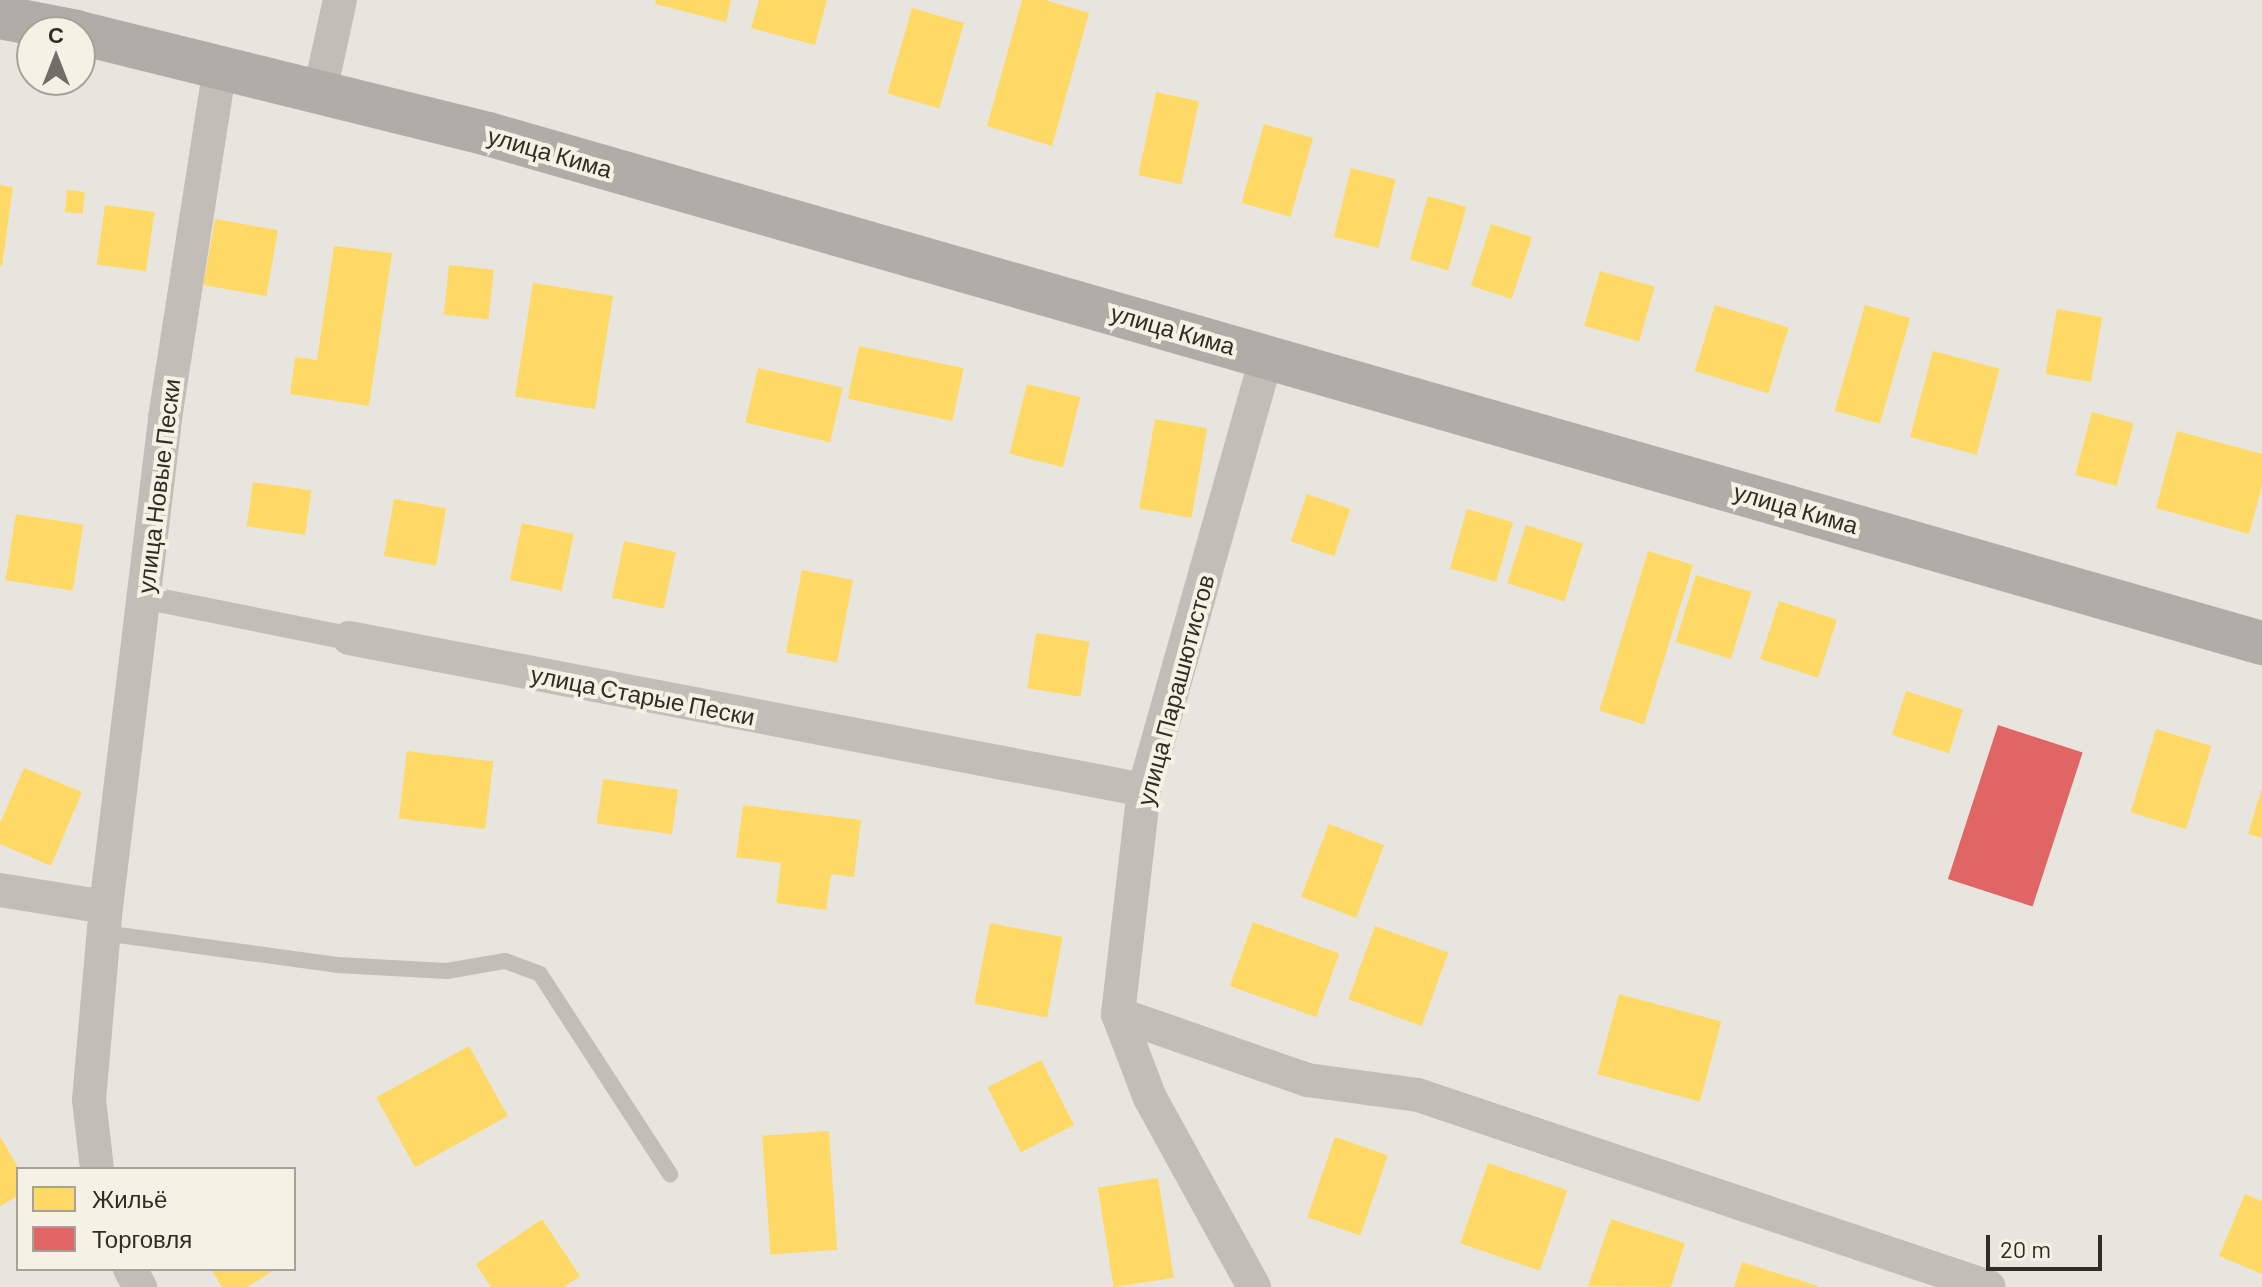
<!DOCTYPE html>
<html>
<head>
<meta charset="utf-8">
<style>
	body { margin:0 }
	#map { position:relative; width:2262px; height:1287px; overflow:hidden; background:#e8e5de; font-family:Barlow,sans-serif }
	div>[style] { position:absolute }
	.homes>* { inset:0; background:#ffd966; transform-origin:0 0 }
	.shops>* { inset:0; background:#e06666; transform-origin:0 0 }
	.service>* { height:16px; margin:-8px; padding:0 8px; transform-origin:8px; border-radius:8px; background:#c2beb7 }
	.pedestrian>* { height:24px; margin:-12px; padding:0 12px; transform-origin:12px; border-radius:12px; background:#c2beb7 }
	.minor>* { height:34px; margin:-17px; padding:0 17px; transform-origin:17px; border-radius:17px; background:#c2beb7 }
	.primary>* { height:44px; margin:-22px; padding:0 22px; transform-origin:22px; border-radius:22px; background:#b0aca7 }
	span { translate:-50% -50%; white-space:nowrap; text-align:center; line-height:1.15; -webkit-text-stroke:8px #f6f1e5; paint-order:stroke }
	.street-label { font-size:24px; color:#312c26 }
	.legend { position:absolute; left:16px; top:1167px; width:280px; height:104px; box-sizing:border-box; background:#f6f1e5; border:2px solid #a7a299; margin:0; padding:10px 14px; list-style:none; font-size:24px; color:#312c26 }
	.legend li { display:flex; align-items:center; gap:16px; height:40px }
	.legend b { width:40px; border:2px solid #a7a299 }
	.north { position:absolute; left:16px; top:16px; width:80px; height:80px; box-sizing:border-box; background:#f6f1e5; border:2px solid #a7a299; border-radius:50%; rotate:0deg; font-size:22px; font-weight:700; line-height:32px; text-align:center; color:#312c26 }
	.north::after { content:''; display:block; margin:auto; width:28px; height:36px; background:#716d66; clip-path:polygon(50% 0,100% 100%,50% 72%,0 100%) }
	.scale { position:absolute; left:1986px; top:1235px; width:116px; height:36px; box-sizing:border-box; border:4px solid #312c26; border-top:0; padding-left:10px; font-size:24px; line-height:28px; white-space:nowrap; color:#312c26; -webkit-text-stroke:6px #f6f1e5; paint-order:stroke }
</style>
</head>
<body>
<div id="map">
	<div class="homes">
		<div style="clip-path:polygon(656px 0,731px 0,726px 22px,655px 4px)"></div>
		<div style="clip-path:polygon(759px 0,827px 0,815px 45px,751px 28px)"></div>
		<div style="clip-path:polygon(1022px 0,1045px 0,1089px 13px,1052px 146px,987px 126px)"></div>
		<div style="left:912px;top:8px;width:54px;height:89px;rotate:16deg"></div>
		<div style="left:1156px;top:92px;width:44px;height:85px;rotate:12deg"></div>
		<div style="left:1264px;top:124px;width:51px;height:82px;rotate:16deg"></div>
		<div style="left:1351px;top:168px;width:46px;height:71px;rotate:14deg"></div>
		<div style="clip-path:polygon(0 185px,13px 187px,2px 266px,0 266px)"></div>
		<div style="left:67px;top:190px;width:18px;height:22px;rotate:6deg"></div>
		<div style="left:1428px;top:196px;width:40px;height:66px;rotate:16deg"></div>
		<div style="left:105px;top:205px;width:50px;height:60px;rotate:8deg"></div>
		<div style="left:215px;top:219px;width:64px;height:67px;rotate:10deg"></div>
		<div style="left:1491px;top:224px;width:43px;height:65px;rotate:18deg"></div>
		<div style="clip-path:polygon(334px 246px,392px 253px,369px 406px,290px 394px,295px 357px,317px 360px)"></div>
		<div style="left:449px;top:265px;width:45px;height:50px;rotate:6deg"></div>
		<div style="left:1600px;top:271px;width:57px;height:57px;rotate:16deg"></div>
		<div style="left:533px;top:283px;width:81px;height:115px;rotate:9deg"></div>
		<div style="left:1715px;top:305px;width:77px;height:69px;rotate:17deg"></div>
		<div style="left:1865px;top:305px;width:47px;height:110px;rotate:16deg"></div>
		<div style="left:2057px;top:309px;width:46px;height:66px;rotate:10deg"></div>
		<div style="left:859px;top:346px;width:107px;height:54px;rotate:12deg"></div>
		<div style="left:1933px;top:351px;width:69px;height:89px;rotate:15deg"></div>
		<div style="left:758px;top:368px;width:87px;height:56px;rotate:13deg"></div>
		<div style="left:1027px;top:384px;width:55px;height:72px;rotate:14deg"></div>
		<div style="left:2092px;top:412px;width:43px;height:65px;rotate:15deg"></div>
		<div style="left:1155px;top:419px;width:53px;height:91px;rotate:10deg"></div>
		<div style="clip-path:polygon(2177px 431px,2262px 454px,2262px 486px,2249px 534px,2156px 508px)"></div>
		<div style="left:253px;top:482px;width:59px;height:45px;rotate:8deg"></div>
		<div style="left:1307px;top:494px;width:46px;height:50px;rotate:19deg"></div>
		<div style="left:394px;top:499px;width:53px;height:58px;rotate:10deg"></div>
		<div style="left:1467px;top:509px;width:48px;height:62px;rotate:16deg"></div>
		<div style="left:16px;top:514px;width:68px;height:67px;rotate:9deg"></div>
		<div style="left:522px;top:523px;width:53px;height:58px;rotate:12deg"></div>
		<div style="left:1526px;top:525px;width:60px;height:61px;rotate:18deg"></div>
		<div style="left:624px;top:541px;width:53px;height:58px;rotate:12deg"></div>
		<div style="left:1648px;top:551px;width:47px;height:167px;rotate:17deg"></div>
		<div style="left:802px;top:570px;width:52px;height:84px;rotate:11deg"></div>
		<div style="left:1696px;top:575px;width:58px;height:70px;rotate:17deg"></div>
		<div style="left:1779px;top:601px;width:61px;height:61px;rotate:18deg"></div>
		<div style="left:1036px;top:633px;width:54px;height:56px;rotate:9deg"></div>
		<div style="left:1906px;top:691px;width:60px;height:46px;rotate:18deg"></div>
		<div style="left:2156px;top:729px;width:58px;height:87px;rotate:17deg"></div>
		<div style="left:407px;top:751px;width:87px;height:68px;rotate:7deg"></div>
		<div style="clip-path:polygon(24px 768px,82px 792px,51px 866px,0 844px,0 823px)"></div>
		<div style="left:603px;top:779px;width:76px;height:45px;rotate:8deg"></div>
		<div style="clip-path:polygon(2261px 791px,2262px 791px,2262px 838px,2248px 834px)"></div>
		<div style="clip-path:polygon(743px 805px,861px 820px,854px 877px,831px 874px,826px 910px,776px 903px,781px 863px,736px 857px)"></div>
		<div style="left:1329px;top:824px;width:59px;height:78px;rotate:21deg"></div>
		<div style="left:1253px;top:922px;width:92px;height:68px;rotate:20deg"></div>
		<div style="left:990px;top:923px;width:74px;height:82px;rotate:11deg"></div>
		<div style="left:1375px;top:926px;width:78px;height:78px;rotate:20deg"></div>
		<div style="left:1619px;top:994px;width:106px;height:83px;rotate:15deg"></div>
		<div style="left:469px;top:1046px;width:80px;height:106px;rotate:61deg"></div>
		<div style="left:1041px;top:1060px;width:73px;height:60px;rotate:63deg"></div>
		<div style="left:829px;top:1131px;width:119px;height:67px;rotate:86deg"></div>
		<div style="clip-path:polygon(0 1136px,19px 1169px,18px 1196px,0 1206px)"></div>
		<div style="left:1335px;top:1137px;width:56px;height:85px;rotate:19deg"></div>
		<div style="left:1488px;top:1163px;width:84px;height:85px;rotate:19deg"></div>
		<div style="left:1158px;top:1178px;width:101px;height:61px;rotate:81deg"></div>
		<div style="clip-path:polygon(2245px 1194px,2262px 1201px,2262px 1274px,2219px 1256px)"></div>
		<div style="clip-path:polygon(542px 1219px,580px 1276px,564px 1287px,491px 1287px,476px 1264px)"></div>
		<div style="clip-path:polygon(1611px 1219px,1685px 1243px,1671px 1287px,1588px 1286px)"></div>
		<div style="clip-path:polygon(1742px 1262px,1818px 1286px,1818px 1287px,1734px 1287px)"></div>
		<div style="clip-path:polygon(211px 1269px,276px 1269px,247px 1287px,222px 1287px)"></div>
	</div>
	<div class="shops">
		<div style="left:1998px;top:725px;width:89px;height:162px;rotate:18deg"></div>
	</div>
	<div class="service">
		<div style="left:104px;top:933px;width:235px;rotate:7.8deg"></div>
		<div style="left:337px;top:965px;width:110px;rotate:3.1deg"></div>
		<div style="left:447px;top:971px;width:59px;rotate:-9.8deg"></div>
		<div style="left:505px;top:961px;width:37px;rotate:20deg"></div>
		<div style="left:540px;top:974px;width:239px;rotate:57deg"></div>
	</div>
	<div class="pedestrian">
		<div style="left:143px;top:597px;width:210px;rotate:11.3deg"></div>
	</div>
	<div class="minor">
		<div style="left:320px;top:91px;width:93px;rotate:-77.6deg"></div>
		<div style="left:349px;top:638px;width:809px;rotate:10.82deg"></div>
		<div style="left:0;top:890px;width:107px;rotate:9.1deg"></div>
		<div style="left:1118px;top:1014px;width:200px;rotate:19.2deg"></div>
		<div style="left:1307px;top:1080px;width:112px;rotate:7.7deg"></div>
		<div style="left:1418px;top:1095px;width:602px;rotate:18.59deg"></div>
		<div style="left:97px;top:1169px;width:69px;rotate:-96.6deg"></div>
		<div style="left:89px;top:1100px;width:194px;rotate:-85deg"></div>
		<div style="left:106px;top:907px;width:493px;rotate:-83.1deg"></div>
		<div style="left:165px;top:418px;width:355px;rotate:-81.1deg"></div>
		<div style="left:130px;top:1269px;width:21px;rotate:61deg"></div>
		<div style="left:1254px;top:1287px;width:216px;rotate:-118.8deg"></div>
		<div style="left:1150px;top:1098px;width:90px;rotate:-110.9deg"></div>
		<div style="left:1118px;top:1014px;width:226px;rotate:-83.4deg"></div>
		<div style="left:1144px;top:790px;width:452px;rotate:-74.2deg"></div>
	</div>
	<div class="primary">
		<div style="left:0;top:17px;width:78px;rotate:11deg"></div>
		<div style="left:80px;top:33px;width:420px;rotate:13.9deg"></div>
		<div style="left:488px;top:134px;width:1846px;rotate:16.01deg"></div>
	</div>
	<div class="street-label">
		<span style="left:550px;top:152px;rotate:16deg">улица Кима</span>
		<span style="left:1173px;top:329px;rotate:16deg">улица Кима</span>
		<span style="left:158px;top:486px;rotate:-83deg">улица Новые Пески</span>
		<span style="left:1796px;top:508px;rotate:16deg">улица Кима</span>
		<span style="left:1175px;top:690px;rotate:-75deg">улица Парашютистов</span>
		<span style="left:643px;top:695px;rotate:11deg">улица Старые Пески</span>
	</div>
	<ul class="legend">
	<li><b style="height:22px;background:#ffd966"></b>Жильё</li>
	<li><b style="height:22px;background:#e06666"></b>Торговля</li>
	</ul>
	<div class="north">С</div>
	<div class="scale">20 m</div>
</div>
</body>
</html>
